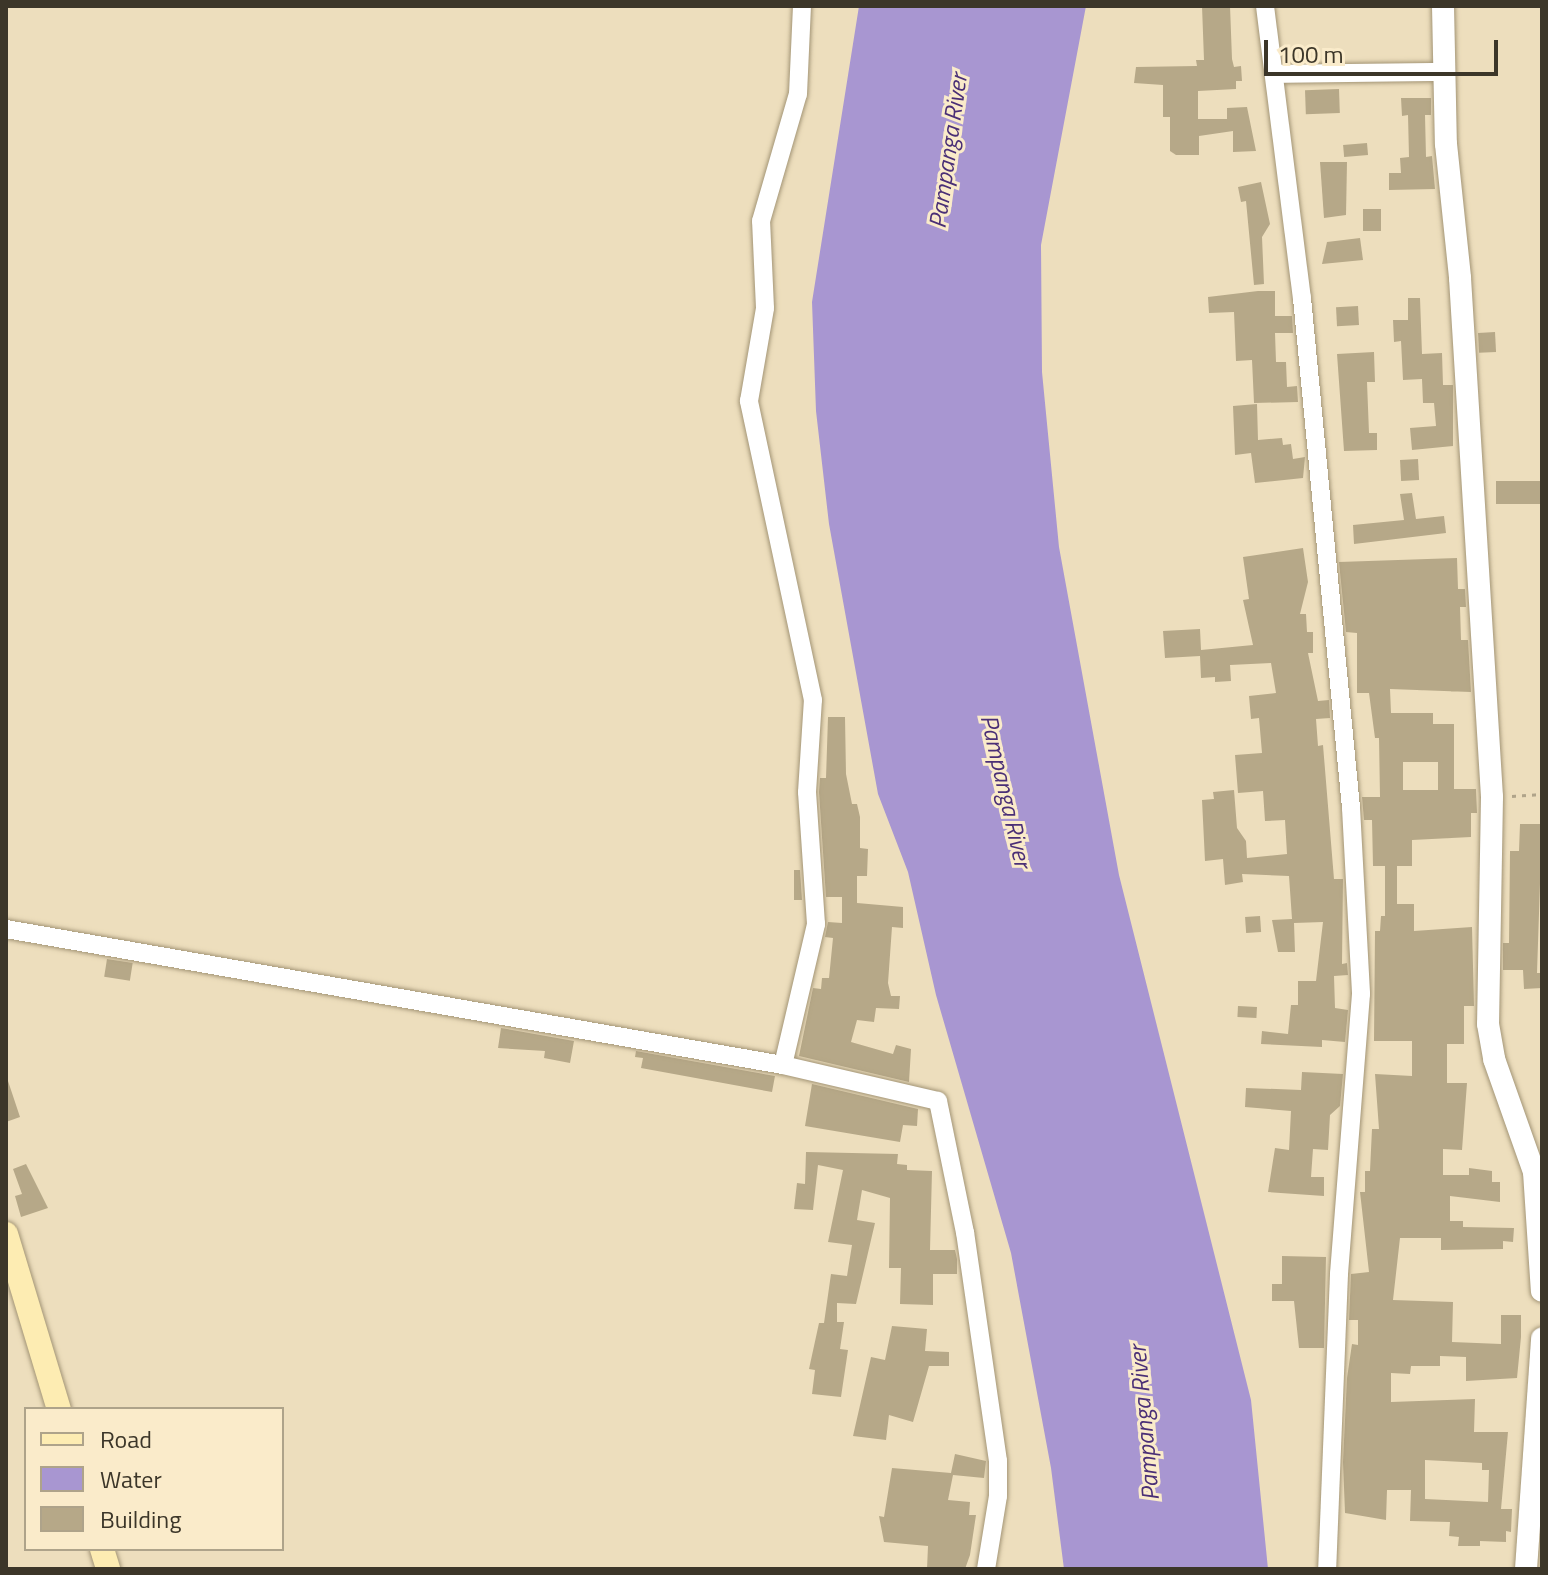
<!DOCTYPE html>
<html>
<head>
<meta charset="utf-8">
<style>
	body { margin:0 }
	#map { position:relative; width:1548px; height:1575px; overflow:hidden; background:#eddebd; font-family:"Titillium Web",sans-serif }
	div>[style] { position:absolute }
	.water>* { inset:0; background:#a896d1 }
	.building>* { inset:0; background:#b6a888; transform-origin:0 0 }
	.path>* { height:3px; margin-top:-1.5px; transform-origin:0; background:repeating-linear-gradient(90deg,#b0a48a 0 4px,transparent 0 10px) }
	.roads { filter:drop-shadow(0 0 2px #a39576) drop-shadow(0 0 2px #a39576) }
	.minor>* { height:18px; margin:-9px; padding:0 9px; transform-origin:9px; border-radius:9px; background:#fff }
	.tertiary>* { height:22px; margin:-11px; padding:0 11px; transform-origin:11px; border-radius:11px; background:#fff }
	.secondary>* { height:24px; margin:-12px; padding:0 12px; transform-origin:12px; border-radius:12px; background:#fdecb2 }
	span { translate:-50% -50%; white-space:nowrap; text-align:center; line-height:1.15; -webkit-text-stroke:6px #faebca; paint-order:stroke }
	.water-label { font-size:24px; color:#4a2f76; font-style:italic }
	.frame { position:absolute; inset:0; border:8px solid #3c3629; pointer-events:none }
	.legend { position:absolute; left:24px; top:1407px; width:260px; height:144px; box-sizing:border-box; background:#faebca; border:2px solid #aea38a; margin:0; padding:10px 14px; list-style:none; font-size:24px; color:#3c3629 }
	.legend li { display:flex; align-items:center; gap:16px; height:40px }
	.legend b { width:40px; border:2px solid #aea38a }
	.scale { position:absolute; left:1264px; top:40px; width:234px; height:36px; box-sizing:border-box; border:4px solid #3c3629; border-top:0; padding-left:10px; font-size:24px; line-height:28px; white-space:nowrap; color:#3c3629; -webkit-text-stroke:6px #faebca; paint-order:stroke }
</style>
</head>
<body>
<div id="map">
	<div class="water">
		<div style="clip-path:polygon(859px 6px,1086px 6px,1041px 245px,1042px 372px,1059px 547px,1119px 875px,1251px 1400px,1268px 1569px,1064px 1569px,1051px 1468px,1011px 1253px,936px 995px,908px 872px,878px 794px,829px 524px,816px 411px,812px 302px)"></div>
	</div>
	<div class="building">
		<div style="clip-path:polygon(1202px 6px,1230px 6px,1232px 59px,1234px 67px,1241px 66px,1242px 81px,1236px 81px,1236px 89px,1198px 91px,1198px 119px,1227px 119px,1227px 108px,1247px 107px,1256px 151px,1233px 152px,1233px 131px,1199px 136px,1199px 155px,1176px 155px,1170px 151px,1170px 117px,1163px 117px,1163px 85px,1134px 83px,1136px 67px,1197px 66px,1196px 60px,1204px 60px)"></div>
		<div style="left:1339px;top:89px;width:24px;height:34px;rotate:88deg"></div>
		<div style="clip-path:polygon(1401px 98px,1431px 98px,1431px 115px,1425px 115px,1426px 157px,1432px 156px,1435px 189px,1389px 190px,1389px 173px,1401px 173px,1400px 158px,1409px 157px,1408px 115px,1402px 116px)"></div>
		<div style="left:1367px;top:143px;width:12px;height:24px;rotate:85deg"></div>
		<div style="clip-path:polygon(1320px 162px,1347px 162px,1346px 215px,1324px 218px)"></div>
		<div style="clip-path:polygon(1261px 182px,1270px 224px,1262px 237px,1264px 284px,1254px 285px,1246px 201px,1241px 202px,1238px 187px)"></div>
		<div style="left:1363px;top:209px;width:18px;height:22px"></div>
		<div style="clip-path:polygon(1360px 238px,1363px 260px,1322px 264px,1327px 242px)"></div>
		<div style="clip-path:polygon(1258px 291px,1275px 291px,1275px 316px,1292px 316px,1293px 333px,1275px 333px,1276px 362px,1286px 362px,1287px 387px,1297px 386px,1298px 402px,1254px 403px,1252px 360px,1236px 361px,1234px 312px,1209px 313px,1208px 297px)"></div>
		<div style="clip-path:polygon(1408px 298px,1420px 298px,1422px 354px,1442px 353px,1443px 385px,1453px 385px,1453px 446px,1412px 450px,1410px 428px,1436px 426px,1434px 403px,1423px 403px,1422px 379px,1403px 380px,1401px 341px,1394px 342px,1393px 320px,1408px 320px)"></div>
		<div style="left:1358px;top:306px;width:19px;height:22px;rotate:87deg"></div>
		<div style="left:1495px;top:332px;width:20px;height:17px;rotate:87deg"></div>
		<div style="clip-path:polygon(1374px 352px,1375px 382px,1367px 382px,1369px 433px,1377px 433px,1377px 450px,1344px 451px,1337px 354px)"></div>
		<div style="clip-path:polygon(1257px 404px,1258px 440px,1282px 438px,1283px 445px,1291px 444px,1293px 459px,1305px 457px,1303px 478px,1255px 483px,1251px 453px,1235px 455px,1233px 406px)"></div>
		<div style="left:1418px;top:459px;width:21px;height:18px;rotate:87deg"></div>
		<div style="left:1542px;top:481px;width:23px;height:46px;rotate:90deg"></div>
		<div style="clip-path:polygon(1412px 493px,1416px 519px,1444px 516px,1446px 533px,1354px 544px,1353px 525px,1404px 520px,1400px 494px)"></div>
		<div style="clip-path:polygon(1303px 548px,1308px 582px,1300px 614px,1306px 614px,1307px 632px,1313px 632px,1313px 653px,1308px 653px,1318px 701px,1329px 700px,1330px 718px,1316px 719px,1318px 746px,1323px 745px,1334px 879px,1343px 879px,1342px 964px,1347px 963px,1348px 975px,1334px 976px,1335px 1008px,1348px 1010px,1345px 1042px,1322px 1040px,1322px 1047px,1261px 1044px,1262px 1031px,1288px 1034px,1291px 1005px,1298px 1005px,1298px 981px,1316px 981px,1323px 922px,1294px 923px,1295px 952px,1278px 952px,1272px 920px,1292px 919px,1289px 876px,1242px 874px,1243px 882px,1225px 885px,1223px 859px,1205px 861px,1202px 800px,1214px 799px,1213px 792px,1234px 790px,1237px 828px,1246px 841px,1247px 858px,1287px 854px,1285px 820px,1265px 821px,1263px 791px,1238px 793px,1235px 755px,1262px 753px,1259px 718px,1251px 719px,1249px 696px,1276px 693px,1271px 663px,1230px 665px,1231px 681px,1215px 682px,1215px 677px,1201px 678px,1200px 656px,1165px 658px,1163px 631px,1200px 629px,1201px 650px,1253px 645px,1243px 600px,1249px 599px,1243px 557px)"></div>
		<div style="clip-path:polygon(evenodd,1457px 558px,1458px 589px,1465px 589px,1466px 607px,1460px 607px,1461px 640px,1468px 640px,1471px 692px,1390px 689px,1391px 713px,1433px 713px,1433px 724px,1454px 724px,1454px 789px,1476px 789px,1477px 813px,1471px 813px,1471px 837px,1412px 840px,1412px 866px,1397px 866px,1397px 904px,1414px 904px,1414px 931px,1472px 927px,1474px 1006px,1464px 1006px,1464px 1044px,1447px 1044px,1447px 1083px,1467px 1083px,1462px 1150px,1443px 1149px,1443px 1175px,1469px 1175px,1469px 1168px,1492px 1171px,1492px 1182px,1500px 1182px,1500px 1202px,1450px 1196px,1450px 1221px,1463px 1221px,1463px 1227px,1514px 1228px,1513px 1242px,1503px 1241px,1503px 1249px,1441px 1250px,1441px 1238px,1400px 1238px,1393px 1300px,1453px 1302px,1452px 1342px,1501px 1344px,1501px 1315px,1521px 1315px,1521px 1337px,1517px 1378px,1466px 1381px,1466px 1357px,1440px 1356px,1440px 1366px,1411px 1366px,1410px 1374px,1391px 1373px,1391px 1402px,1475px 1399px,1474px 1432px,1508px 1432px,1501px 1509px,1512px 1509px,1511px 1532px,1506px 1531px,1506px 1542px,1480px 1541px,1480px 1546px,1458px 1546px,1459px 1537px,1449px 1536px,1450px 1522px,1410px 1521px,1411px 1490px,1387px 1490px,1386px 1520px,1345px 1513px,1343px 1462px,1347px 1378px,1352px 1344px,1358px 1345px,1358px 1320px,1349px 1320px,1351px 1274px,1369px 1272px,1360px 1192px,1365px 1192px,1365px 1171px,1370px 1171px,1372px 1129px,1379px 1129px,1375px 1074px,1412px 1076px,1412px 1041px,1374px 1041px,1375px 931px,1380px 931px,1381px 916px,1385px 916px,1385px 866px,1373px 866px,1372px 820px,1364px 820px,1362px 797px,1380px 797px,1379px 738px,1375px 738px,1369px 693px,1357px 693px,1357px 633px,1346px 632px,1339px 562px,1457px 558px,1403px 762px,1438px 762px,1438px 790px,1403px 790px,1403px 762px,1457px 558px,1425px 1460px,1482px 1463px,1482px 1470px,1489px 1470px,1488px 1502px,1425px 1499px,1425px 1460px)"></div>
		<div style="clip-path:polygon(828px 717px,845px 717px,846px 774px,852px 804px,857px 804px,860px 817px,860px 848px,868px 849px,867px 876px,857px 876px,857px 903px,903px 907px,903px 928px,892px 927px,888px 983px,891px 996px,900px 996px,899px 1009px,876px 1008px,874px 1022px,857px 1020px,851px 1042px,893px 1054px,896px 1045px,911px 1049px,909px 1082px,799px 1056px,813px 988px,821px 989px,822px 978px,829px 978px,833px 938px,825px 937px,828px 922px,842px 923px,842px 897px,826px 897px,819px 792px,820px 778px,826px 778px)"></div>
		<div style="clip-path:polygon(1520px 824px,1542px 824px,1537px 973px,1542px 973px,1542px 988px,1524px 989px,1523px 970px,1503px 970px,1503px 943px,1509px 943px,1510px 851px,1519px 851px)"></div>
		<div style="clip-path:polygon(794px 870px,800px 870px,802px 900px,794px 900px)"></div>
		<div style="left:1260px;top:916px;width:16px;height:15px;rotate:86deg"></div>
		<div style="left:107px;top:959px;width:26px;height:18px;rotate:9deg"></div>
		<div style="left:1238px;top:1006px;width:19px;height:11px;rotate:3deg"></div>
		<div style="clip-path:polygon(501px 1028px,574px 1041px,570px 1063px,544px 1058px,545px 1051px,498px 1048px)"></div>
		<div style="clip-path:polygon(636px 1051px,775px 1076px,772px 1092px,641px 1068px,643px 1058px,635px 1057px)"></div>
		<div style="clip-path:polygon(1302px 1072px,1343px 1074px,1340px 1106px,1330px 1115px,1328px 1150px,1313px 1149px,1311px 1177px,1324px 1177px,1324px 1196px,1268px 1192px,1275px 1148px,1289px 1150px,1291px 1111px,1245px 1107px,1246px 1088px,1301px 1090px)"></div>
		<div style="clip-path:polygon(8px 1081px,20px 1117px,6px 1122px,6px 1082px)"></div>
		<div style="clip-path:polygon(812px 1084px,918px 1109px,917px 1126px,903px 1125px,900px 1142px,805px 1126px)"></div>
		<div style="clip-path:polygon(806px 1152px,898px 1154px,897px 1164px,907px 1165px,907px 1170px,932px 1171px,930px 1250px,955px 1250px,957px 1259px,957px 1274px,933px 1274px,933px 1305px,900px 1304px,901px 1268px,889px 1268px,890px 1198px,862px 1190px,857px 1220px,875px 1223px,856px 1304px,837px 1303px,837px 1322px,844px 1322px,840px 1349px,848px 1350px,841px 1397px,812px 1394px,815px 1370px,809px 1369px,819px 1323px,824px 1323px,831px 1274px,847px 1276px,852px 1245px,828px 1242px,843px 1170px,818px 1165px,813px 1210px,794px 1209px,797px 1183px,805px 1184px)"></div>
		<div style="clip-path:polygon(26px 1164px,48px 1208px,21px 1217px,15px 1196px,22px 1194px,13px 1169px)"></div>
		<div style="clip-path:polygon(1282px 1256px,1326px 1257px,1324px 1348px,1299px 1348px,1294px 1301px,1272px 1301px,1272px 1284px,1282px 1284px)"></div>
		<div style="clip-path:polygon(892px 1326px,927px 1329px,925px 1351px,949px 1352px,949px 1366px,929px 1366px,913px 1422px,889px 1415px,886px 1440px,853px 1436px,871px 1357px,885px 1360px)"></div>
		<div style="clip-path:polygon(955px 1454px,986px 1461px,984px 1478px,953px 1475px,948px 1500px,970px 1502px,969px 1515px,976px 1515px,970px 1555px,965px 1569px,927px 1569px,928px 1546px,884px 1542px,879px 1516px,884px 1517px,892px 1468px,951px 1473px)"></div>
	</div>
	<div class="path">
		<div style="left:1512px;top:796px;width:30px;rotate:-4deg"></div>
	</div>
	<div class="roads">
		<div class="minor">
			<div style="left:1265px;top:6px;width:294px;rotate:82.8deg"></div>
			<div style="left:1302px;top:298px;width:512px;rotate:84.51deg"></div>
			<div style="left:1351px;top:808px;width:186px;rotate:86.9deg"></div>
			<div style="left:1361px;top:994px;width:281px;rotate:94.5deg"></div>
			<div style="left:1339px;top:1274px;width:295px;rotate:92.3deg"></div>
			<div style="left:1274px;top:74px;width:170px;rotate:-0.7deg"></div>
			<div style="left:6px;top:929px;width:789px;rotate:9.93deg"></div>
			<div style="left:783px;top:1065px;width:159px;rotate:13.1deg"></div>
			<div style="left:938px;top:1101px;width:134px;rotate:78.4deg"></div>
			<div style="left:965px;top:1232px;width:231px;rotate:81.8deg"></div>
			<div style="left:998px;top:1461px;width:35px;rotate:90deg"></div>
			<div style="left:998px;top:1496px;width:74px;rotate:99.3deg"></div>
			<div style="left:783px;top:1065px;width:145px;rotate:-76.8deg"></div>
			<div style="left:816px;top:924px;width:132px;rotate:-93.9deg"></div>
			<div style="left:807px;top:792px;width:92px;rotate:-86.3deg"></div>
			<div style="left:813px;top:700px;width:306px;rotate:-102.1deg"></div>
			<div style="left:749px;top:401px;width:94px;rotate:-80.2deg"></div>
			<div style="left:765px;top:308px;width:87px;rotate:-92.6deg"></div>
			<div style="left:761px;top:221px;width:132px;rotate:-73.8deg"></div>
			<div style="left:798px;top:94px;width:88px;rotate:-87.4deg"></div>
		</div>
		<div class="tertiary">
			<div style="left:1443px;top:6px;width:138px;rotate:88.8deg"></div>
			<div style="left:1446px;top:144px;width:135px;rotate:84deg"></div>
			<div style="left:1460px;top:278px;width:520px;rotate:86.47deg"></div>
			<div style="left:1492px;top:797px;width:227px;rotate:91deg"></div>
			<div style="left:1488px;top:1024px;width:36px;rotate:80deg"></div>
			<div style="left:1494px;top:1059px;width:120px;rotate:70.5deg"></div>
			<div style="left:1534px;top:1172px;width:119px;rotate:86.2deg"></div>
			<div style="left:1526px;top:1569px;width:231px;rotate:-86deg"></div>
		</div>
		<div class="secondary">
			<div style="left:6px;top:1234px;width:183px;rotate:73.2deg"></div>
			<div style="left:102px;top:1549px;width:21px;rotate:73deg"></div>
		</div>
	</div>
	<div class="water-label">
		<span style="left:948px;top:151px;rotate:-82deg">Pampanga River</span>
		<span style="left:1006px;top:791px;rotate:77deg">Pampanga River</span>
		<span style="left:1144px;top:1423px;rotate:-95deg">Pampanga River</span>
	</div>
	<div class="frame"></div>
	<ul class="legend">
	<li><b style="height:10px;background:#fdecb2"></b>Road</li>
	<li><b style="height:22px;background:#a896d1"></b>Water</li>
	<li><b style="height:22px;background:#b6a888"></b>Building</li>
	</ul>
	<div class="scale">100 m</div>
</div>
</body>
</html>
